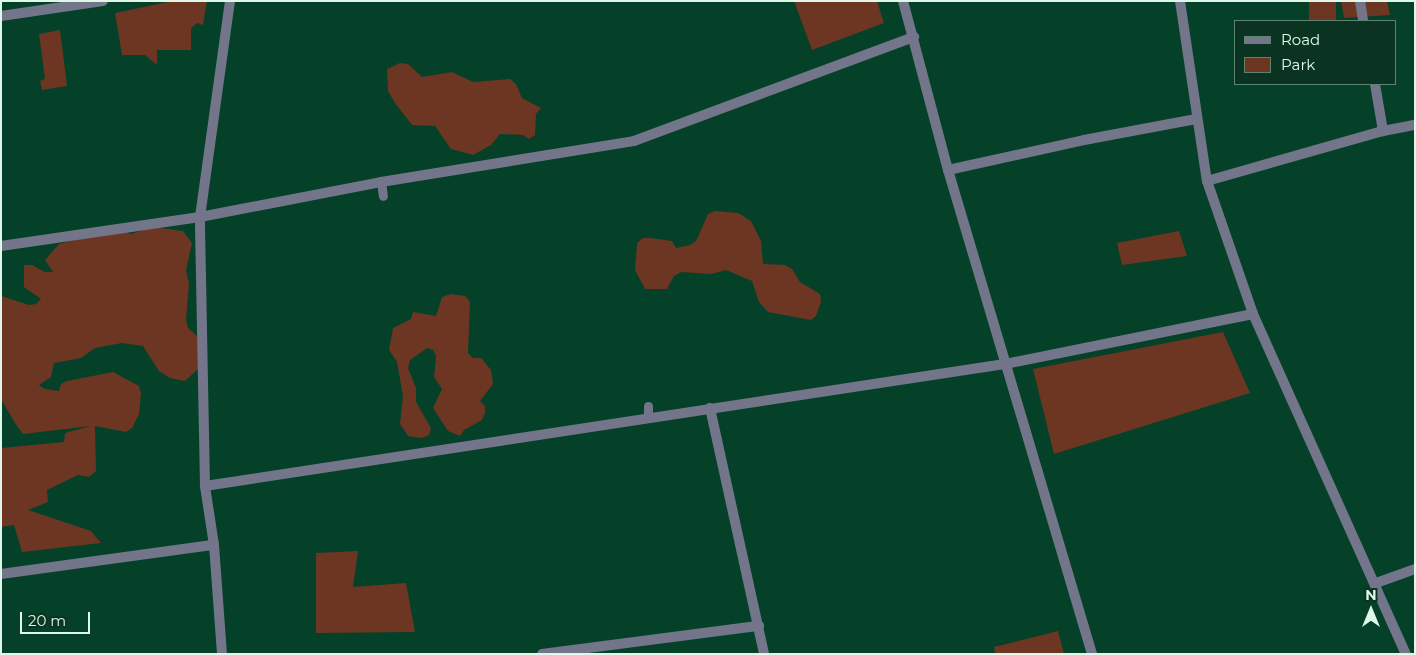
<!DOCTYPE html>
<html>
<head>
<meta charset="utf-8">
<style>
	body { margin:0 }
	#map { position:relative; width:1416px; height:655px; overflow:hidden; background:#054028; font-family:Montserrat,sans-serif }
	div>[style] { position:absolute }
	.green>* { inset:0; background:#6c3623; transform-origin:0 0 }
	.service>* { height:9px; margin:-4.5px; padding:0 4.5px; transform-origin:4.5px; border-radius:4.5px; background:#73758a }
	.minor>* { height:10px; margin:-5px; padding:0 5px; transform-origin:5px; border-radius:5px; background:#73758a }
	span { translate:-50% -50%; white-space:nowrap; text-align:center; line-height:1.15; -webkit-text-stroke:4px #0a3421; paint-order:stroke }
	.frame { position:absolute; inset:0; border:2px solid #def9e9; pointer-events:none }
	.legend { position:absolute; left:1234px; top:20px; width:162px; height:65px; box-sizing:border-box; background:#0a3421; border:1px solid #5f8371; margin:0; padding:6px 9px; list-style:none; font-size:15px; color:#def9e9 }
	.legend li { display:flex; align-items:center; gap:10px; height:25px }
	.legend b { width:25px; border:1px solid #5f8371 }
	.north { position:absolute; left:1346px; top:585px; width:50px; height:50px; -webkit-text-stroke:4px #0a3421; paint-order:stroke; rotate:0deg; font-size:14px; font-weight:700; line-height:20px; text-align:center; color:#def9e9 }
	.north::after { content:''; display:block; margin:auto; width:18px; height:22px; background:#def9e9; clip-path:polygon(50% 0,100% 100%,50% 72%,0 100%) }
	.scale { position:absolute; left:20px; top:612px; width:70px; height:22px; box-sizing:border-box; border:2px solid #def9e9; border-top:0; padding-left:6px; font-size:15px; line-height:18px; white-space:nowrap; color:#def9e9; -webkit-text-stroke:4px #0a3421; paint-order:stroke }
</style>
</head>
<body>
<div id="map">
	<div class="green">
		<div style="clip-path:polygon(173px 1px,207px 1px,203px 25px,197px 23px,191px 28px,191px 50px,157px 50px,157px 65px,145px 55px,122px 55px,115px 13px)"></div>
		<div style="clip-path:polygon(794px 1px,877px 1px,884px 23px,812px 50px)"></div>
		<div style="left:1309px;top:1px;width:27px;height:20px"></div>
		<div style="clip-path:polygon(1341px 1px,1387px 1px,1390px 15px,1344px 18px)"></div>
		<div style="clip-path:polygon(60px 30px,67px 86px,42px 90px,40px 81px,45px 79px,39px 34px)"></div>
		<div style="clip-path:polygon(400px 63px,408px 64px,422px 77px,452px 72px,473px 82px,510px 79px,516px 84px,522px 98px,541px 108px,536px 114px,535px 135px,529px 139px,523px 135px,500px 134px,491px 145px,473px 155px,451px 149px,435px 126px,412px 125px,395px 103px,388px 91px,387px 69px)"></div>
		<div style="clip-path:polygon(715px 211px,738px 213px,751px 221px,761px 241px,763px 264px,785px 265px,792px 269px,800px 282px,820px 294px,821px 302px,816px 316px,811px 320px,768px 312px,759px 302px,752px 281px,726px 270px,711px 274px,681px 272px,674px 276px,667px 289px,645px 289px,635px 270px,637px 243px,643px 238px,650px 238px,672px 241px,676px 248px,690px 245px,696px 241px,708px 214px)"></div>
		<div style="clip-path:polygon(153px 227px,183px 231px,192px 243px,186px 270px,189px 284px,186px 320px,188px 328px,199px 338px,200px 367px,185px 381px,170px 378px,159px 371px,143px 346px,122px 343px,95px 348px,81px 358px,54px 363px,51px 377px,39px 385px,45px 389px,59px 391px,61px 384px,67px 381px,113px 372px,139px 386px,141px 393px,139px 414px,132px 428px,126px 432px,95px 426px,96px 471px,89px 477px,78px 475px,47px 490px,48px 502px,28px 510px,91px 531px,101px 543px,22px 552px,14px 525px,1px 527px,1px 448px,64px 442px,65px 433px,91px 426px,23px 434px,15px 423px,1px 399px,1px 296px,29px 305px,36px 304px,41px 299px,24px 287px,24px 265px,32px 265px,45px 272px,53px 272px,45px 260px,59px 244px,118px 229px,131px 234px)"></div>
		<div style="clip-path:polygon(1179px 231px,1187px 256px,1122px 265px,1117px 243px)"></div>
		<div style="clip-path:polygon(451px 294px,465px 296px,470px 302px,468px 353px,473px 358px,481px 358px,491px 370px,493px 384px,480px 401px,485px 406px,485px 413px,482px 420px,464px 430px,460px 436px,448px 431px,433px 408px,442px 389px,434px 377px,436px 356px,433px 350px,427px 348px,410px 360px,408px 368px,416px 388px,416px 402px,431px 428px,429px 435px,422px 438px,408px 436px,400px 424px,403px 396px,397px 362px,389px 350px,393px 328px,411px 319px,413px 312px,436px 316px,442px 297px)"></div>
		<div style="clip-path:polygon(1223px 332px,1250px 393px,1054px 454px,1033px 369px)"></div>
		<div style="clip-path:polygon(358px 551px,353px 587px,406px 583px,415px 632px,316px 633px,316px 553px)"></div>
		<div style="clip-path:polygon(1058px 631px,1064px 654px,995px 654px,994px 647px)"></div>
	</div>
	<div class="service">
		<div style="left:381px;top:182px;width:14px;rotate:82deg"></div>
		<div style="left:648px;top:406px;width:12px;rotate:90deg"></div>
	</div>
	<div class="minor">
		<div style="left:903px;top:1px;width:175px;rotate:75.1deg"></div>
		<div style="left:948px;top:170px;width:505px;rotate:73.43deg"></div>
		<div style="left:1180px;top:1px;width:182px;rotate:81.5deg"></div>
		<div style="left:1207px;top:181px;width:141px;rotate:70.9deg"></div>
		<div style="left:1253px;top:314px;width:373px;rotate:65.8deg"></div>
		<div style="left:1360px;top:1px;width:20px;rotate:81deg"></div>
		<div style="left:1px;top:16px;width:103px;rotate:-8.4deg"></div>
		<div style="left:1375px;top:84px;width:48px;rotate:80.3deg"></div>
		<div style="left:948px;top:170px;width:139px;rotate:-12.4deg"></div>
		<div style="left:1084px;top:140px;width:114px;rotate:-10.6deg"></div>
		<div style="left:1207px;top:181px;width:183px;rotate:-15.9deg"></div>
		<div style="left:1383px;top:131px;width:33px;rotate:-11deg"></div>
		<div style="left:1px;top:246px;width:201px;rotate:-8.3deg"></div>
		<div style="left:200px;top:217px;width:184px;rotate:-10.9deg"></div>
		<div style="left:381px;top:182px;width:256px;rotate:-9.2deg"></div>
		<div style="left:634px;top:141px;width:299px;rotate:-20.4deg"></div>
		<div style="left:710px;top:408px;width:252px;rotate:77.6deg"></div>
		<div style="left:205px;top:486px;width:809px;rotate:-8.67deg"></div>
		<div style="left:1005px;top:364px;width:253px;rotate:-11.4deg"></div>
		<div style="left:1px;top:574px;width:215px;rotate:-7.8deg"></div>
		<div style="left:1376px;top:583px;width:41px;rotate:-19.7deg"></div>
		<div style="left:222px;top:654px;width:109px;rotate:-94.2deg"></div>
		<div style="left:214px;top:545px;width:60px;rotate:-98.7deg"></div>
		<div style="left:205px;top:486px;width:269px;rotate:-91.1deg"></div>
		<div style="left:200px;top:217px;width:218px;rotate:-82.1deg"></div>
		<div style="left:542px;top:654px;width:219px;rotate:-7.4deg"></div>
	</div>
	<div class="frame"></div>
	<ul class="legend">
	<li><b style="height:6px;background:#73758a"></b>Road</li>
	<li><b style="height:14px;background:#6c3623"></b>Park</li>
	</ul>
	<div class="north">N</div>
	<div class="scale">20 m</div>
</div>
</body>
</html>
